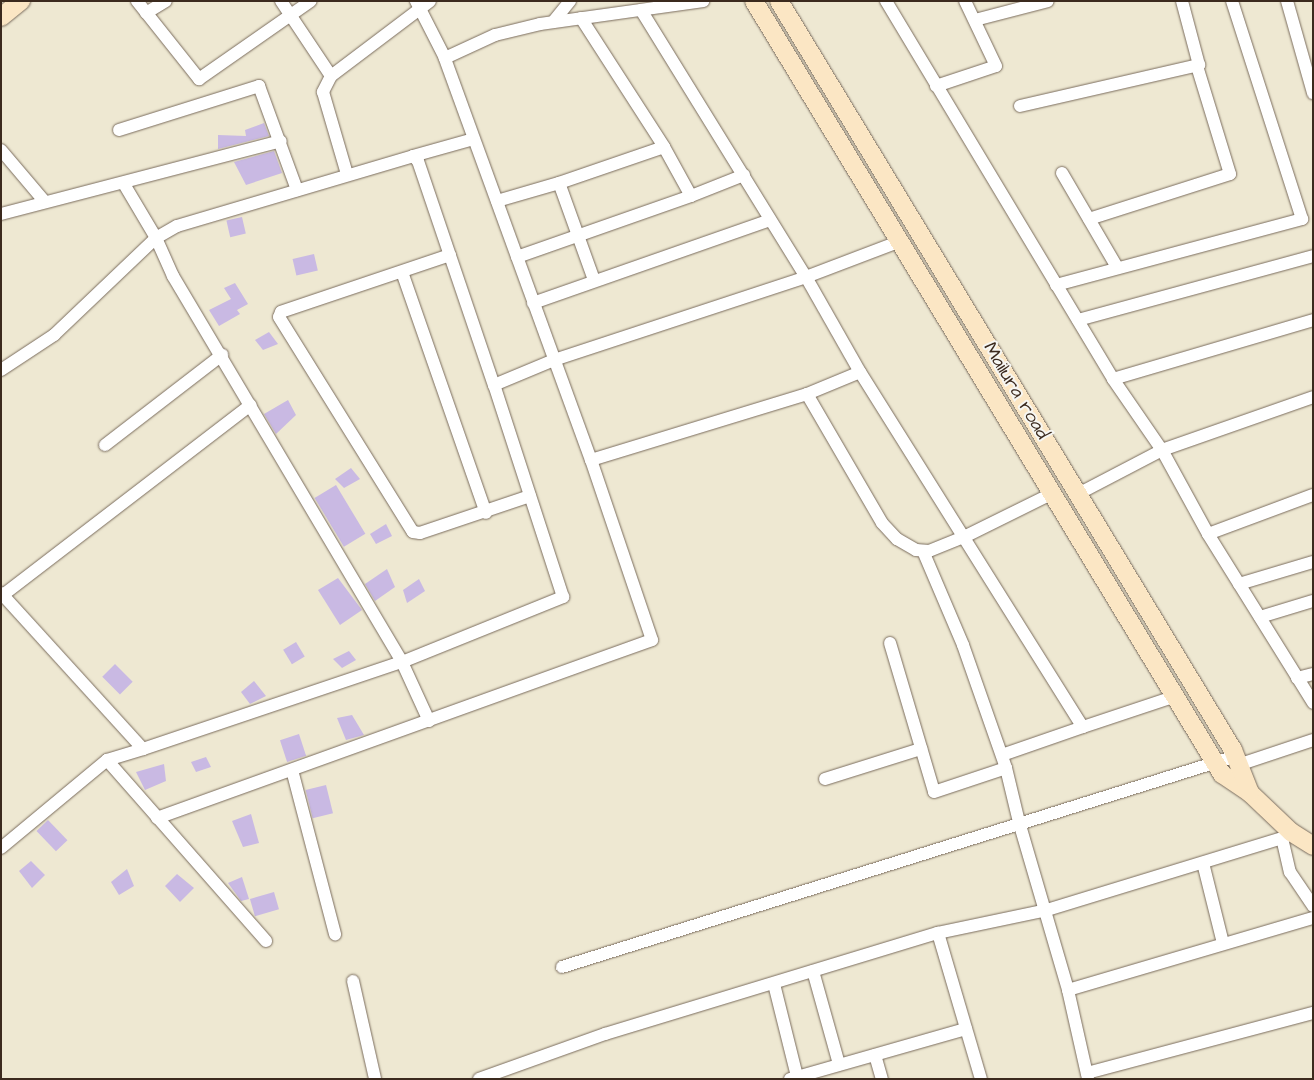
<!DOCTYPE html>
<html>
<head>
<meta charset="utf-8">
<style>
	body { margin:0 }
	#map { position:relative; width:1314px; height:1080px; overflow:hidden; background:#eee8d2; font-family:"Architects Daughter",sans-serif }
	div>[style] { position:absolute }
	.building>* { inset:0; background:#c9b9e3; transform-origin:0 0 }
	.roads { filter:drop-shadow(0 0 1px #7a6c5d) drop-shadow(0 0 1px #7a6c5d) }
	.street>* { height:12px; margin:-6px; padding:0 6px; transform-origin:6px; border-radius:6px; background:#fff }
	.secondary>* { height:18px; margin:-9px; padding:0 9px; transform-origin:9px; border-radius:9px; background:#fbe6c4 }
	span { translate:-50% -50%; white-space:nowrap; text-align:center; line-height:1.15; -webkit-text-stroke:4px #f6f6f2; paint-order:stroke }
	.street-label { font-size:19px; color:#3b2a1e }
	.frame { position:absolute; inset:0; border:2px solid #3b2a1e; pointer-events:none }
</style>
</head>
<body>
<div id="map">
	<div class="building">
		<div style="clip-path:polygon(264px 123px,269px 136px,218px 149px,218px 135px,246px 136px,245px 130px)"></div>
		<div style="clip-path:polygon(274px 151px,282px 173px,246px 185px,234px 162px)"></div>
		<div style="left:242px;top:217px;width:17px;height:16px;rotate:77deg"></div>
		<div style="left:314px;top:254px;width:17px;height:22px;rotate:77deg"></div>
		<div style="clip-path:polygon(235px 283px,248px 304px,237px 310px,240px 314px,219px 326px,209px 310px,231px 299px,224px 288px)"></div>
		<div style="clip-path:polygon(269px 332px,278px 344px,263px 350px,255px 340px)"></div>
		<div style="clip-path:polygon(288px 400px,296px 415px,276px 434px,264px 414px)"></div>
		<div style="clip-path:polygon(351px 468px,360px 479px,344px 488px,335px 479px)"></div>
		<div style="left:336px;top:485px;width:57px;height:25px;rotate:59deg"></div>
		<div style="clip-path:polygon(386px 524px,392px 536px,376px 544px,370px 534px)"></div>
		<div style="clip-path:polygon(387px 569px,395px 587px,375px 601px,365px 584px)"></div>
		<div style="clip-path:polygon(338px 578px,362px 610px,340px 625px,318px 590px)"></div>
		<div style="clip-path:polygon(419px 579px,425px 591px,407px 603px,403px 590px)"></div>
		<div style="left:296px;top:642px;width:17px;height:15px;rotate:59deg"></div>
		<div style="clip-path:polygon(349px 651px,356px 660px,342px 668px,333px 659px)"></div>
		<div style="left:115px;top:664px;width:25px;height:18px;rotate:45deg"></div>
		<div style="clip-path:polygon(254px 681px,266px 696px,250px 704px,241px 692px)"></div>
		<div style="clip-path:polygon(352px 715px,364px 735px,346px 740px,337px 718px)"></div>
		<div style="left:299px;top:734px;width:23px;height:20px;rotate:72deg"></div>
		<div style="clip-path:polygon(206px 757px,211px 767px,196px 772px,191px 762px)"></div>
		<div style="clip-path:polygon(164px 764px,166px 781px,145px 790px,136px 772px)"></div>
		<div style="left:326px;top:785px;width:29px;height:21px;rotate:76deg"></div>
		<div style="clip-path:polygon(251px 814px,259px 843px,243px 847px,232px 821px)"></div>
		<div style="left:48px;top:820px;width:28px;height:16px;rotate:46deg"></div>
		<div style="clip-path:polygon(31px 861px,45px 875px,32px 888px,19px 871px)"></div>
		<div style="clip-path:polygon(127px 869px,134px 886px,119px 895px,111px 882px)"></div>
		<div style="clip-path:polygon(177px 874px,194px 888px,180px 902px,165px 886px)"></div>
		<div style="clip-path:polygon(242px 877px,249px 899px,241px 901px,228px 883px)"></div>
		<div style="left:274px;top:892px;width:18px;height:25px;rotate:74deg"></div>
	</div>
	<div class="roads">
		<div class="street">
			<div style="left:137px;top:1px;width:100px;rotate:51.5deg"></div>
			<div style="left:199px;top:79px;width:136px;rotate:-34.9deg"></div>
			<div style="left:281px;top:1px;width:90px;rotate:56.3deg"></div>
			<div style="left:331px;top:76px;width:124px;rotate:-37.1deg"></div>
			<div style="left:416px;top:1px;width:64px;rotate:63deg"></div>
			<div style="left:445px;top:58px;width:55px;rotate:-24.7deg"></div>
			<div style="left:495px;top:35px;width:46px;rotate:-13.7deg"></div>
			<div style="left:540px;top:24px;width:165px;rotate:-8deg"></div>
			<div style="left:886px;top:1px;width:441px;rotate:59deg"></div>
			<div style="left:1113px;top:379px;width:86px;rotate:55.4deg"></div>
			<div style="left:1162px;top:450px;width:96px;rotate:61.3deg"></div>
			<div style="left:1208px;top:534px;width:199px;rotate:58.1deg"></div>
			<div style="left:1287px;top:1px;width:96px;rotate:74.2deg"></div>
			<div style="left:641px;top:10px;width:314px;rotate:58.3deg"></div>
			<div style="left:806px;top:277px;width:109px;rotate:60.4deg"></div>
			<div style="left:860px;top:372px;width:419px;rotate:57.9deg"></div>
			<div style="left:1083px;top:727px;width:98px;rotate:-18.4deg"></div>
			<div style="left:146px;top:13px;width:23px;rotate:-31deg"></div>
			<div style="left:581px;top:18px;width:153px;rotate:57.2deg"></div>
			<div style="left:664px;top:147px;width:56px;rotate:61.1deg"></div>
			<div style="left:691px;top:196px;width:57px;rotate:-21.6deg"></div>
			<div style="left:975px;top:20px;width:75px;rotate:-14.6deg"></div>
			<div style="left:553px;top:22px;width:27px;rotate:-51deg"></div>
			<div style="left:331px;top:76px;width:18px;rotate:117deg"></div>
			<div style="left:323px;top:92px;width:85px;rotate:73.7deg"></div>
			<div style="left:936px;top:86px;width:63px;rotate:-18.4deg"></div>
			<div style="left:996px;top:66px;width:72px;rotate:-115.5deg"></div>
			<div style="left:1020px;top:106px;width:184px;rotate:-12.9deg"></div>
			<div style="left:1199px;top:65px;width:66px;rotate:-104.9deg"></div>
			<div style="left:119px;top:130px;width:147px;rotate:-17.4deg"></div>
			<div style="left:259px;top:86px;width:111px;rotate:69.9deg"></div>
			<div style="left:1px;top:150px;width:68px;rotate:49.8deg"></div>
			<div style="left:413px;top:156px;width:63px;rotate:-15.6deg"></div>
			<div style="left:1062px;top:173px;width:109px;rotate:59.7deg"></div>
			<div style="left:124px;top:184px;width:63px;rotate:59.3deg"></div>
			<div style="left:156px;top:238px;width:42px;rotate:65.9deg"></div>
			<div style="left:173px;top:276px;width:449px;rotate:59.3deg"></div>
			<div style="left:402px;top:662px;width:65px;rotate:65.4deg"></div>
			<div style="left:497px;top:201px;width:65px;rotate:-16.2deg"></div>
			<div style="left:1px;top:214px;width:289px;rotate:-14.6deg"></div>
			<div style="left:1089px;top:219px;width:148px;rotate:-17.7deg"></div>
			<div style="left:1230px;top:174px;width:113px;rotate:-107deg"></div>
			<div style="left:450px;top:255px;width:178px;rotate:161.4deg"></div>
			<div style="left:281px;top:312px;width:5px;rotate:112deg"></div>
			<div style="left:279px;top:317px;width:253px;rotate:58.1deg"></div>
			<div style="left:413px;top:532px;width:7px;rotate:8deg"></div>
			<div style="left:420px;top:533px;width:116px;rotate:-18.6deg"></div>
			<div style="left:517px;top:257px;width:184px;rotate:-19.3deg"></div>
			<div style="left:402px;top:272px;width:255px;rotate:70.8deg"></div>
			<div style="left:594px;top:280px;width:103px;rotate:-109.8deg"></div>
			<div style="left:559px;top:183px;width:111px;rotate:-18.9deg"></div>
			<div style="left:1056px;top:285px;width:255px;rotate:-15deg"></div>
			<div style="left:1302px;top:219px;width:229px;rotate:-107.8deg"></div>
			<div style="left:533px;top:303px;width:251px;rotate:-19.3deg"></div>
			<div style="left:1078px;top:320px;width:244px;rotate:-15.2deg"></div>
			<div style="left:1px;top:370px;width:64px;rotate:-33.4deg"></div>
			<div style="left:54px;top:335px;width:141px;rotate:-43.6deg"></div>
			<div style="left:156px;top:238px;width:24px;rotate:-30deg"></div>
			<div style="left:177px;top:226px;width:246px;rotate:-16.5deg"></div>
			<div style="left:413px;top:156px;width:7px;rotate:45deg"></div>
			<div style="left:418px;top:161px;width:237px;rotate:71.3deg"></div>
			<div style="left:1113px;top:379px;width:209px;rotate:-16.4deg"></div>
			<div style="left:807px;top:394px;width:149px;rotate:59.8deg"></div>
			<div style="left:882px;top:523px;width:22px;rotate:47deg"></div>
			<div style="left:897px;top:539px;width:22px;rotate:30deg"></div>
			<div style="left:916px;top:550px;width:13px;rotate:4deg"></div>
			<div style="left:929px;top:551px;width:38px;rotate:-22deg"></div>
			<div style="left:964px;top:537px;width:99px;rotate:-26.3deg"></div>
			<div style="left:105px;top:445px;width:148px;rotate:-37.6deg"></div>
			<div style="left:591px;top:460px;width:226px;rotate:-17deg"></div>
			<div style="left:807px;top:394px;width:57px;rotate:-22.5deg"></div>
			<div style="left:1078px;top:494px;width:95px;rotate:-27.6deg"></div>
			<div style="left:1162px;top:450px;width:160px;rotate:-19.3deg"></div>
			<div style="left:1208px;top:534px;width:112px;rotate:-20.4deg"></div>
			<div style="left:923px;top:551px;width:102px;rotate:66.9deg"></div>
			<div style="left:963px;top:645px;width:130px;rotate:70.7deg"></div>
			<div style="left:1006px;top:768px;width:56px;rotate:76.5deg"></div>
			<div style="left:1019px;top:822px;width:175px;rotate:73.7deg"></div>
			<div style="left:1068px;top:990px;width:91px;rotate:77.3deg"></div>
			<div style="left:1239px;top:584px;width:77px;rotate:-16.6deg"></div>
			<div style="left:1px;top:593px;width:3px;rotate:45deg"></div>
			<div style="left:3px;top:595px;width:312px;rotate:-37.5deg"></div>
			<div style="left:1260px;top:617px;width:55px;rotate:-16.8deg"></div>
			<div style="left:890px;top:643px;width:155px;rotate:73.5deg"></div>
			<div style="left:934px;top:792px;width:76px;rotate:-18.4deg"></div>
			<div style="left:1297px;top:678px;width:16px;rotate:-14deg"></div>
			<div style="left:143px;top:749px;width:273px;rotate:-18.6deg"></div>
			<div style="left:402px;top:662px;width:174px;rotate:-22deg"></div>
			<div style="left:563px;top:597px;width:223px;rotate:-108deg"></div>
			<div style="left:494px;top:385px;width:65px;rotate:-22.6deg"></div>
			<div style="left:554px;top:360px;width:265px;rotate:-18.2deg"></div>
			<div style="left:806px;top:277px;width:102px;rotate:-20.8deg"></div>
			<div style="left:1002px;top:755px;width:86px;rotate:-19.1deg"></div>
			<div style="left:107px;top:760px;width:241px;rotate:48.7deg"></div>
			<div style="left:1241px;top:764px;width:76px;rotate:-18.4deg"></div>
			<div style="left:292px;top:770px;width:170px;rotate:75.3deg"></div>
			<div style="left:825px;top:779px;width:101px;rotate:-17.4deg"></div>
			<div style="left:157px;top:818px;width:526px;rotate:-19.78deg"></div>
			<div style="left:652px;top:640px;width:190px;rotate:-108.7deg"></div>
			<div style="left:591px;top:460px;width:428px;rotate:-110deg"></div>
			<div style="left:1288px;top:834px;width:7px;rotate:146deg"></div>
			<div style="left:1282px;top:838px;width:35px;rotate:77deg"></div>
			<div style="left:1290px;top:872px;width:41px;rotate:55.9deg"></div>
			<div style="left:1px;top:848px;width:138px;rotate:-39.7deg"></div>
			<div style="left:107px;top:760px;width:38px;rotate:-17deg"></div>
			<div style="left:143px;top:749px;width:208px;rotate:-132.3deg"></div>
			<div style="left:1203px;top:863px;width:82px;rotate:76deg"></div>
			<div style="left:938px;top:933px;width:152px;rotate:73.6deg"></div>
			<div style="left:562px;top:967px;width:706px;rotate:-17.38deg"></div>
			<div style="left:813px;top:971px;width:97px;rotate:74.4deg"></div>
			<div style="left:353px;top:981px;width:100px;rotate:77.3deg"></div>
			<div style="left:774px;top:984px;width:95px;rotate:76deg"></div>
			<div style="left:1068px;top:990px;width:255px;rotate:-16.4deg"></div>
			<div style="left:875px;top:1055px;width:25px;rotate:74deg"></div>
			<div style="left:1087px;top:1073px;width:234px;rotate:-14.9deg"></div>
			<div style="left:479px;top:1079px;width:134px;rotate:-19.7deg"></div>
			<div style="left:605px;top:1034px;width:348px;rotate:-16.9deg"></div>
			<div style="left:938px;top:933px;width:111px;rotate:-11.9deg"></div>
			<div style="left:1047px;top:910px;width:246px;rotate:-17deg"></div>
			<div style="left:790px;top:1079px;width:183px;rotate:-15.9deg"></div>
		</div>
		<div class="secondary">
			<div style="left:754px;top:1px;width:904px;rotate:58.81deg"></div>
			<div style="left:1222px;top:774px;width:34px;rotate:34deg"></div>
			<div style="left:1250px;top:793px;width:57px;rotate:43.6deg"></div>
			<div style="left:1291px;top:832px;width:26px;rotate:32deg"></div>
			<div style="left:779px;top:1px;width:876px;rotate:58.78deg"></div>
			<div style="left:1233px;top:750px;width:46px;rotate:68.4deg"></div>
			<div style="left:1px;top:17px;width:26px;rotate:-39deg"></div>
		</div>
	</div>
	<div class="street-label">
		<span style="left:1016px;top:391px;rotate:59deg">Mailura road</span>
	</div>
	<div class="frame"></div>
</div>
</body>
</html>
